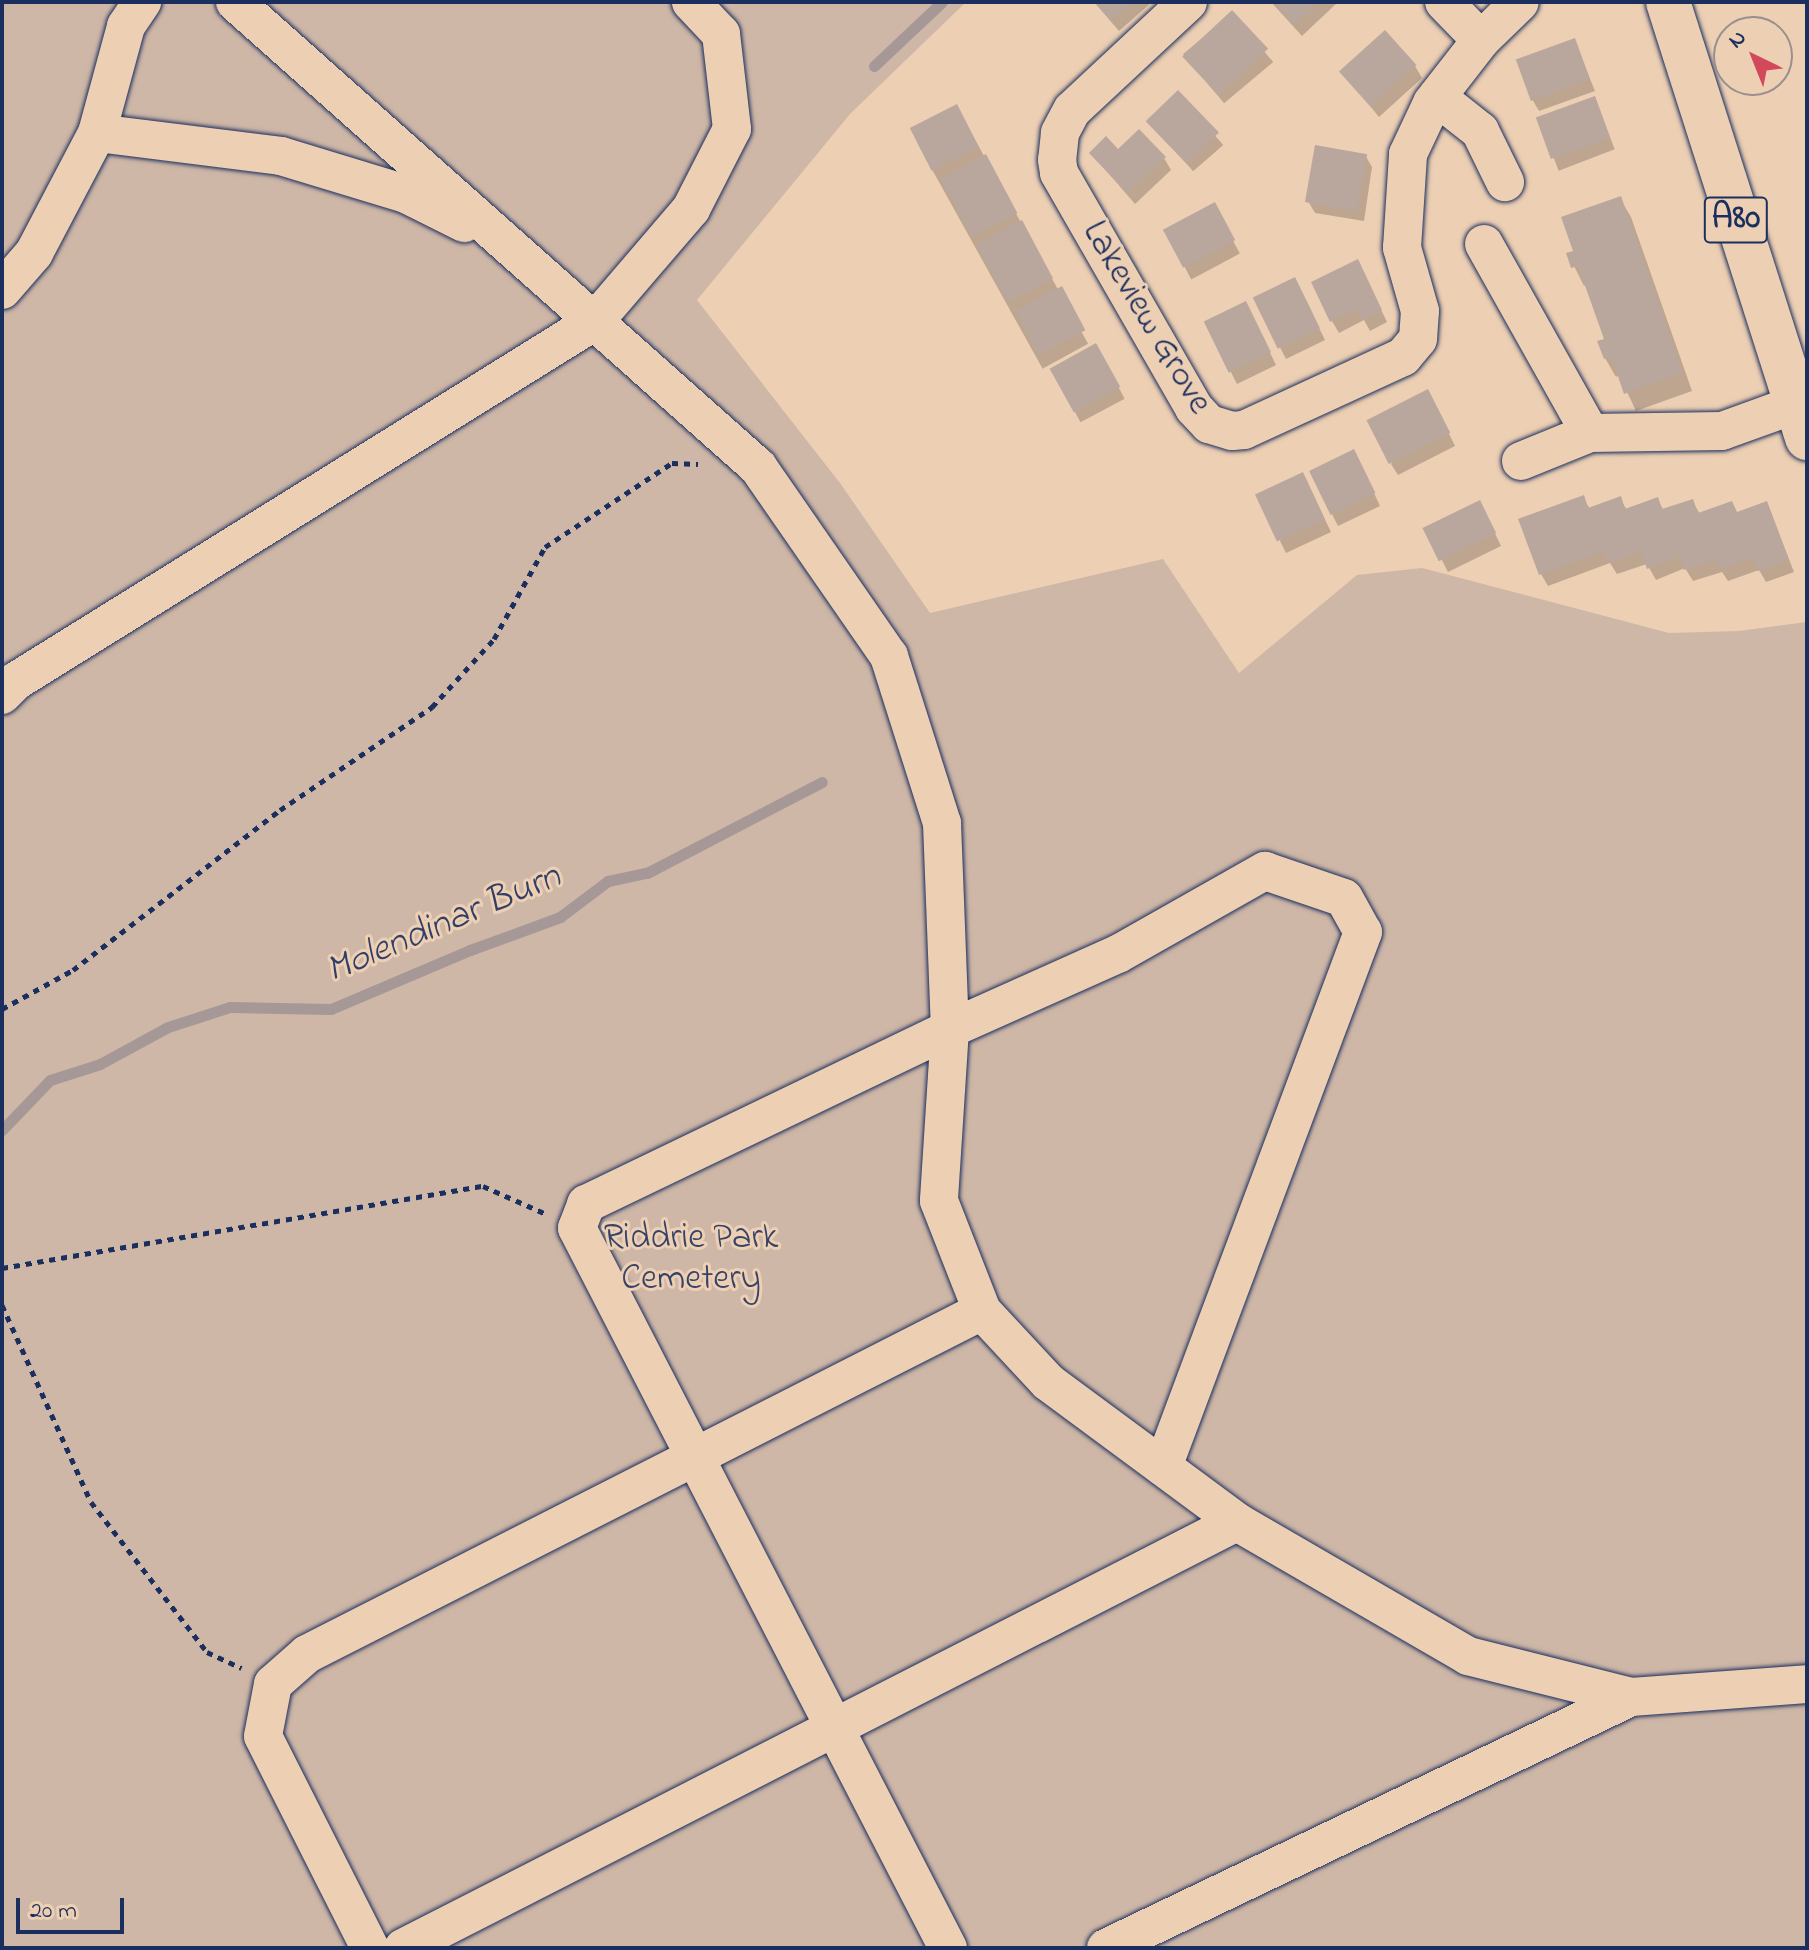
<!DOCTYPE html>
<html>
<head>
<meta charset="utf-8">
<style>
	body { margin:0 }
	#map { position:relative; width:1809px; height:1950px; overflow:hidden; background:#edcfb3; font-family:"Indie Flower",sans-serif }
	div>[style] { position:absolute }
	.green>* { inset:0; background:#cfb7a7 }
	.shadow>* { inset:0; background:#0003; transform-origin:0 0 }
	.stream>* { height:11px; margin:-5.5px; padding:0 5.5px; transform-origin:5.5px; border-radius:5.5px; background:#a59896 }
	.building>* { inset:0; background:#b9a79e; transform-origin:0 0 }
	.path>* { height:5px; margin-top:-2.5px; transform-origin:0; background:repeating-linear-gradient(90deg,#1b2f5e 0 6px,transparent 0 12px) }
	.roads { filter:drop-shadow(0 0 2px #1b2f5e) drop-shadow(0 0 2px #1b2f5e) }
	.minor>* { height:38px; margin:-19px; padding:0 19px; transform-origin:19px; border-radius:19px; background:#edcfb3 }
	.major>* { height:44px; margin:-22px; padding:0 22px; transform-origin:22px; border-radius:22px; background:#edcfb3 }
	span { translate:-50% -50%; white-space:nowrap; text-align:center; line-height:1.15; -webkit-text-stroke:6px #edcfb3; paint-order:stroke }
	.shield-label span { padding:2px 6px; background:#edcfb3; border:2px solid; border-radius:6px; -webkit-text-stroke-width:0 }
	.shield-label { font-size:34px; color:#1b2f5e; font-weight:700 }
	.street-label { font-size:36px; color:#1b2f5e }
	.park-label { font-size:36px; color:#364369 }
	.water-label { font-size:38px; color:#303f66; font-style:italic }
	.frame { position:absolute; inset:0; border:4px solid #1b2f5e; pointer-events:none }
	.north { position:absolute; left:1713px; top:16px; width:80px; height:80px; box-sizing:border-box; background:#edcfb3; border:2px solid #998f91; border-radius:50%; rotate:317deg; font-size:22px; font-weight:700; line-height:32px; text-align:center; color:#1b2f5e }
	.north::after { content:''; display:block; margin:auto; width:28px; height:36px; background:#d1495b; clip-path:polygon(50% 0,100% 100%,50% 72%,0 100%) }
	.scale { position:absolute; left:16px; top:1898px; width:108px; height:36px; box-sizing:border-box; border:4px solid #1b2f5e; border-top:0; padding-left:10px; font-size:24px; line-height:28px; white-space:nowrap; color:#1b2f5e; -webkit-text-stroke:6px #edcfb3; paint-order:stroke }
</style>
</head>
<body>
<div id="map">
	<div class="green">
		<div style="clip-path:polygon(2px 2px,966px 2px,850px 114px,697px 300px,840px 483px,930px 613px,1163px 559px,1239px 673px,1357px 575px,1422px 568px,1669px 633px,1739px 631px,1807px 622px,1807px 1948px,2px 1948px)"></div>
	</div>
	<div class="shadow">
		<div style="clip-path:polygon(1094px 2px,1152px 2px,1119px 31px)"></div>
		<div style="clip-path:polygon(1271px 2px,1338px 2px,1302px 36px)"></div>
		<div style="left:1232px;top:13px;width:64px;height:64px;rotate:50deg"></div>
		<div style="clip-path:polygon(1574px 40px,1595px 91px,1539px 111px,1532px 99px)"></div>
		<div style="clip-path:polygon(1415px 66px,1422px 78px,1379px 117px,1342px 72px)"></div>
		<div style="left:1178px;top:93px;width:69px;height:40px;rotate:49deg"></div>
		<div style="left:1595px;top:98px;width:55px;height:60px;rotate:69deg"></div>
		<div style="left:963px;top:118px;width:258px;height:52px;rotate:61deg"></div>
		<div style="clip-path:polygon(1118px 151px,1164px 158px,1171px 170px,1135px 204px,1091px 153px)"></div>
		<div style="clip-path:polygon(1365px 155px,1372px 167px,1364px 221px,1315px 213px,1308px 201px)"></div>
		<div style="clip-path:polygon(1620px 199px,1631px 217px,1692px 391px,1636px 411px,1619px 375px,1616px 377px,1605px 358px,1607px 340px,1587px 284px,1584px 286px,1568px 254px,1576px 252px)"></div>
		<div style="left:1214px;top:205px;width:55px;height:55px;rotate:62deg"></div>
		<div style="clip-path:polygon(1364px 274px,1387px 322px,1370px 331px,1364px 320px,1339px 333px,1332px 321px)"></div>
		<div style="clip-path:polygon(1301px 291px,1325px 340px,1286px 359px,1255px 298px)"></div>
		<div style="clip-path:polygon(1252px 316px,1276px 365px,1237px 384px,1206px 323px)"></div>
		<div style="left:1096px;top:345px;width:61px;height:50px;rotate:62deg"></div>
		<div style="clip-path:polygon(1434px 403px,1455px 446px,1398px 475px,1391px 464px)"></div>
		<div style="clip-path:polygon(1360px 463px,1380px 506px,1338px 526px,1332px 514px)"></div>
		<div style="clip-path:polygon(1309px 487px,1331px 532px,1286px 553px,1280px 541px)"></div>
		<div style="clip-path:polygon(1583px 498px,1590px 509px,1620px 499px,1627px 510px,1657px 499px,1664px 511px,1692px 501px,1700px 514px,1738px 514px,1767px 503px,1794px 572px,1766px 582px,1759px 570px,1728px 581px,1722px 572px,1693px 581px,1685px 568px,1656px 580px,1647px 564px,1617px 574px,1610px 563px,1548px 586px,1541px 574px)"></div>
		<div style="clip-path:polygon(1486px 515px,1501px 546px,1448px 572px,1426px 529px)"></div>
	</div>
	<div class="stream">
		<div style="left:874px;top:66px;width:93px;rotate:-43.3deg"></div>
		<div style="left:2px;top:1130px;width:69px;rotate:-46.2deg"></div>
		<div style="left:50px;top:1080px;width:52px;rotate:-17.7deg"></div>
		<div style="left:100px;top:1064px;width:77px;rotate:-28.6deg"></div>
		<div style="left:168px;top:1027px;width:65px;rotate:-17.9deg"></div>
		<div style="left:230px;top:1007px;width:101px;rotate:1.1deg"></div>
		<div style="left:331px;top:1009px;width:151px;rotate:-23deg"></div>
		<div style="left:470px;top:950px;width:96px;rotate:-20.1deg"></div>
		<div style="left:560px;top:917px;width:60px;rotate:-36.9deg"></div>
		<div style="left:608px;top:881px;width:40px;rotate:-12deg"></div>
		<div style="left:647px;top:873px;width:197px;rotate:-27.5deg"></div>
	</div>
	<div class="building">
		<div style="clip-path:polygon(1095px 2px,1132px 2px,1111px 20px)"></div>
		<div style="clip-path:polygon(1273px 2px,1319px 2px,1294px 25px)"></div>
		<div style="left:1232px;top:10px;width:53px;height:68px;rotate:47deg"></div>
		<div style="left:1385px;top:30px;width:47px;height:62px;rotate:48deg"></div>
		<div style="left:1575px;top:38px;width:44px;height:63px;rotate:70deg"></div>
		<div style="left:1178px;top:90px;width:59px;height:45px;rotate:46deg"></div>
		<div style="left:1595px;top:96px;width:44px;height:63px;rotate:70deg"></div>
		<div style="left:957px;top:104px;width:48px;height:53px;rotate:63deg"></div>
		<div style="clip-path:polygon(1139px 129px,1166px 157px,1127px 193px,1089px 153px,1106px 136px,1118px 149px)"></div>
		<div style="left:1315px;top:145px;width:53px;height:58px;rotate:10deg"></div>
		<div style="left:986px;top:154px;width:67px;height:52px;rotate:62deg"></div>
		<div style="clip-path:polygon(1621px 196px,1683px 372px,1624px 394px,1611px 356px,1604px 359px,1597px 341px,1604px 339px,1578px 266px,1571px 268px,1566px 253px,1573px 251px,1561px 217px)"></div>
		<div style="left:1215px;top:202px;width:43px;height:59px;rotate:62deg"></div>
		<div style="left:1022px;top:220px;width:66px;height:52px;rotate:62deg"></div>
		<div style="clip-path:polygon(1358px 259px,1382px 310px,1362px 320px,1357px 309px,1330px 322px,1311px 282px)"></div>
		<div style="left:1295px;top:277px;width:57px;height:47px;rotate:64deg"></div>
		<div style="left:1062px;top:286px;width:50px;height:53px;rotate:62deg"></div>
		<div style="left:1246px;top:301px;width:57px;height:47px;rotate:64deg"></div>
		<div style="left:1096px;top:343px;width:50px;height:53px;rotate:61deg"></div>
		<div style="left:1428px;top:389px;width:49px;height:69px;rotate:63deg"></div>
		<div style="left:1354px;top:449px;width:49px;height:50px;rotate:64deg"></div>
		<div style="left:1303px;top:472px;width:52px;height:53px;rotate:65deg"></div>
		<div style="clip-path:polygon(1584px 495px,1588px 508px,1621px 496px,1625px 509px,1658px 497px,1662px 509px,1693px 499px,1698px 513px,1732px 501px,1737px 512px,1767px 501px,1789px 560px,1758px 571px,1753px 558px,1719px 570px,1716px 560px,1684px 570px,1680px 556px,1647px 569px,1641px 552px,1608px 563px,1604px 551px,1539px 575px,1518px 519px)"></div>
		<div style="left:1480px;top:500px;width:37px;height:64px;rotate:64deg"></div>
	</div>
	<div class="path">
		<div style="left:2px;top:1009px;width:81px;rotate:-28.8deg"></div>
		<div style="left:73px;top:970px;width:262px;rotate:-37.7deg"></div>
		<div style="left:280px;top:810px;width:184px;rotate:-34.1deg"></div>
		<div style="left:432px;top:707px;width:92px;rotate:-47.6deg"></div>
		<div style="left:494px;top:639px;width:105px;rotate:-61deg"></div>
		<div style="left:545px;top:547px;width:152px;rotate:-33.5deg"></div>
		<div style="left:672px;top:463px;width:26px;rotate:2deg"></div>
		<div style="left:2px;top:1268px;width:488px;rotate:-9.7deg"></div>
		<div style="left:483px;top:1186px;width:67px;rotate:23.9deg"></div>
		<div style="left:2px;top:1305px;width:216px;rotate:65.7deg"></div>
		<div style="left:91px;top:1502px;width:190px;rotate:52.3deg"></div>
		<div style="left:207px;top:1652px;width:38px;rotate:25deg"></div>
	</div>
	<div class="roads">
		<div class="minor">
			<div style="left:235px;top:2px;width:700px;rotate:41.64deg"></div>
			<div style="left:758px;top:467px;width:230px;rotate:55.3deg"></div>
			<div style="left:889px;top:656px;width:175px;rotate:72.4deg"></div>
			<div style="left:942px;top:823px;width:206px;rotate:87.8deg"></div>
			<div style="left:950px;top:1029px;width:172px;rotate:93.7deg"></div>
			<div style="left:939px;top:1201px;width:118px;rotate:68.6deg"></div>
			<div style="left:982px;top:1311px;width:97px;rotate:47.1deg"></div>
			<div style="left:1048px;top:1382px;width:235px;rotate:36.5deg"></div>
			<div style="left:1237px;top:1522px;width:267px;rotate:30.1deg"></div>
			<div style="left:1468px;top:1656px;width:168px;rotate:14.1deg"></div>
			<div style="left:1631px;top:1697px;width:176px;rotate:-4.2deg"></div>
			<div style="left:1188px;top:2px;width:158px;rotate:137deg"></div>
			<div style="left:1072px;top:110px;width:26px;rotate:118deg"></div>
			<div style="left:1060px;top:133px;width:27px;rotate:96deg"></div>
			<div style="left:1057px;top:160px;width:13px;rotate:81deg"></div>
			<div style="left:1059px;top:173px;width:271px;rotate:60.1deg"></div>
			<div style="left:1194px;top:408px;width:22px;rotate:47deg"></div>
			<div style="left:1209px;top:424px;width:24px;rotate:17deg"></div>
			<div style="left:1232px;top:431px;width:12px;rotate:-5deg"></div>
			<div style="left:1244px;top:430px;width:175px;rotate:-24.7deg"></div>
			<div style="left:1403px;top:357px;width:23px;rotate:-50deg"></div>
			<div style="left:1418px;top:339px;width:28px;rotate:-86deg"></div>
			<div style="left:1420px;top:311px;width:66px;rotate:-105.9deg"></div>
			<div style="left:1402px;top:248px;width:94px;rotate:-86.3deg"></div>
			<div style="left:1408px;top:154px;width:56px;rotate:-64.8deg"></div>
			<div style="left:1432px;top:103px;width:80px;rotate:-52.1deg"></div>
			<div style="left:1481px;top:40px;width:54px;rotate:-44.3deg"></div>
			<div style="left:1444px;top:2px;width:53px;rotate:45.8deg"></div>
			<div style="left:1437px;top:97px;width:55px;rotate:38.3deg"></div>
			<div style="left:1480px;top:131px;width:57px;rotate:63.9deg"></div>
			<div style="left:97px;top:133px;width:185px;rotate:7.1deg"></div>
			<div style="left:281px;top:156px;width:131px;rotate:16.9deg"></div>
			<div style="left:406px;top:194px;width:65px;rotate:26.6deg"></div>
			<div style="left:1484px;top:244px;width:217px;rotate:60.7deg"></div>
			<div style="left:2px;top:290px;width:49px;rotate:-49.1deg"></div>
			<div style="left:34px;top:253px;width:136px;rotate:-62.3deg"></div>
			<div style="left:97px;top:133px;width:111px;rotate:-74.8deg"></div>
			<div style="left:126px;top:26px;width:29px;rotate:-56deg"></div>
			<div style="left:1521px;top:461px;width:74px;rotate:-22.1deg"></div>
			<div style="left:1590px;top:433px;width:132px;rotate:-0.9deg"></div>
			<div style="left:1722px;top:431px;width:77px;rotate:-19.9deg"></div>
			<div style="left:2px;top:695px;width:20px;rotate:-45deg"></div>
			<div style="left:16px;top:681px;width:682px;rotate:-31.87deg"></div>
			<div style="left:595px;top:321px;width:148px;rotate:-49.4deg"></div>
			<div style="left:691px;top:209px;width:90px;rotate:-62.9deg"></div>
			<div style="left:732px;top:129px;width:96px;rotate:-96.6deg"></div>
			<div style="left:721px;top:34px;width:44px;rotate:-133.2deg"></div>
			<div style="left:370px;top:1948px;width:237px;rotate:-116.8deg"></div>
			<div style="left:263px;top:1736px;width:53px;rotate:-79.1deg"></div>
			<div style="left:273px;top:1684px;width:45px;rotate:-41.4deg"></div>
			<div style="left:307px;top:1654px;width:757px;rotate:-26.94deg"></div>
			<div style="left:403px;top:1948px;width:936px;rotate:-27.06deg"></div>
			<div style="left:948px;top:1948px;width:810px;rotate:-117.26deg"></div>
			<div style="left:577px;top:1228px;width:26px;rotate:-69deg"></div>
			<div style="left:586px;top:1204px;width:404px;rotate:-25.7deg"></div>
			<div style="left:950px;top:1029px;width:184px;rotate:-24.1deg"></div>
			<div style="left:1118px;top:954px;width:169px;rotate:-29.5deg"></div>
			<div style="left:1265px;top:871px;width:83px;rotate:18.9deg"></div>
			<div style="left:1344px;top:898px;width:39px;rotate:61deg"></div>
			<div style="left:1363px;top:932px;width:571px;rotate:110.5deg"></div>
			<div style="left:1106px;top:1948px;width:582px;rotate:-25.55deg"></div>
		</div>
		<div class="major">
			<div style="left:1668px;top:2px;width:458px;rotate:72.3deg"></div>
		</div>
	</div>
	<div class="shield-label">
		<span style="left:1736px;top:220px">A80</span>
	</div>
	<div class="street-label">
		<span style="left:1146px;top:318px;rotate:59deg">Lakeview Grove</span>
	</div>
	<div class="park-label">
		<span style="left:691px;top:1259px">Riddrie Park<br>Cemetery</span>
	</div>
	<div class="water-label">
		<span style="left:444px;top:925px;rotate:-23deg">Molendinar Burn</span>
	</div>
	<div class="frame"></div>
	<div class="north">N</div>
	<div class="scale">20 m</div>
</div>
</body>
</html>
